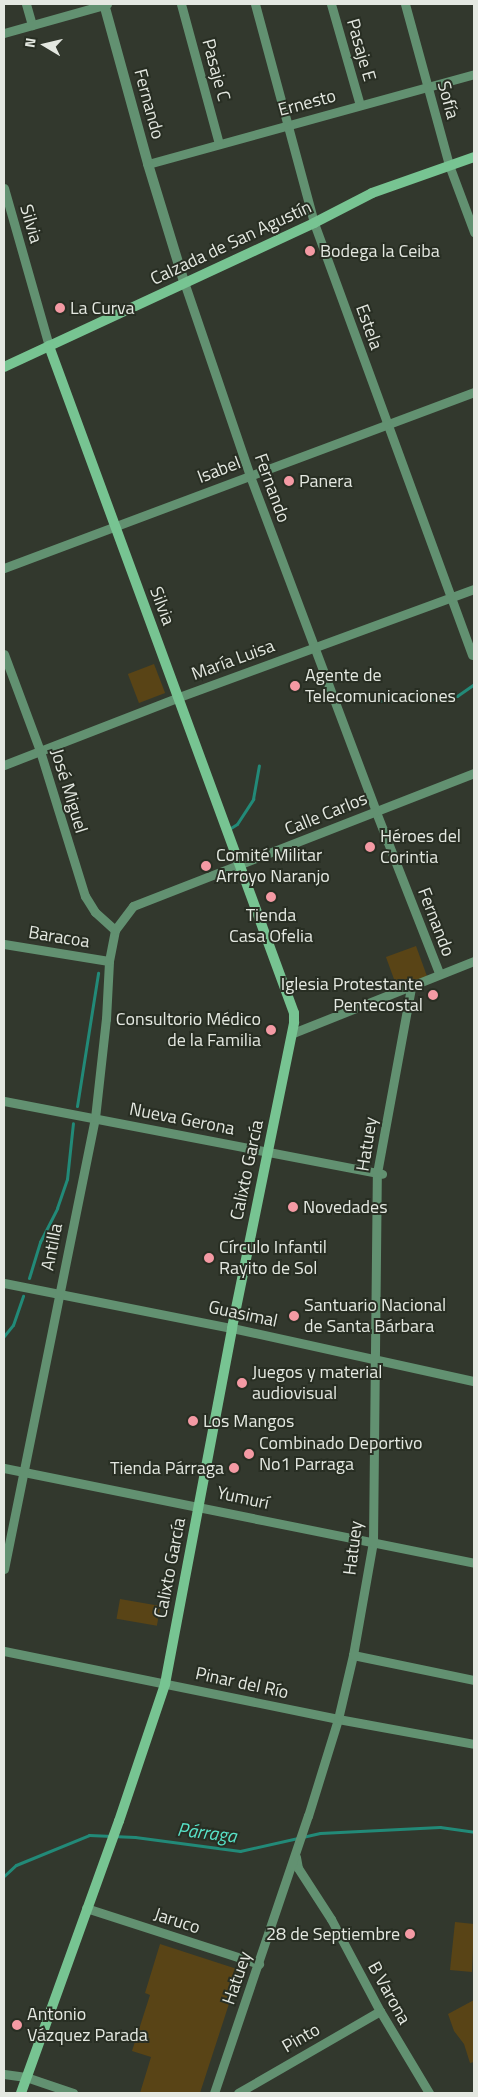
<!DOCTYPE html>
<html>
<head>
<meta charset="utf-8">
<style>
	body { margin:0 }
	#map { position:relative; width:478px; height:2097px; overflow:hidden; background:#32382d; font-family:"Titillium Web",sans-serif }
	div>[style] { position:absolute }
	.green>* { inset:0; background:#594416; transform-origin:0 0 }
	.stream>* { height:3px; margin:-1.5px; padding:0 1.5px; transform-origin:1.5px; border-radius:1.5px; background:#228a78 }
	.minor>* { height:9px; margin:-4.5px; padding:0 4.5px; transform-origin:4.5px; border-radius:4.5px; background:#629171 }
	.tertiary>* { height:10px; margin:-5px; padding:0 5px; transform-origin:5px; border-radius:5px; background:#629171 }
	.secondary>* { height:10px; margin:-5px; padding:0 5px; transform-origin:5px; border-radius:5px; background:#77c492 }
	.dots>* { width:14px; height:14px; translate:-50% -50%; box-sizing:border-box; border:2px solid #282e23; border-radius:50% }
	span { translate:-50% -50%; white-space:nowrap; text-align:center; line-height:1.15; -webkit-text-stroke:4px #282e23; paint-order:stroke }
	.street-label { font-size:18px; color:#e4e8e1 }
	.poi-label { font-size:18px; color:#e4e8e1 }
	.left { translate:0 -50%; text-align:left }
	.right { translate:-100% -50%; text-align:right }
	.water-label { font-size:19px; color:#58e3c9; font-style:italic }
	.frame { position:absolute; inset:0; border:5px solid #e4e8e1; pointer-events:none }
	.north { position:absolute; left:20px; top:20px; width:50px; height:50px; -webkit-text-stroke:4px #282e23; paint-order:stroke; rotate:279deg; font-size:14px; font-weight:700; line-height:20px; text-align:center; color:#e4e8e1 }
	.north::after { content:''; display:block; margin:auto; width:18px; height:22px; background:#e4e8e1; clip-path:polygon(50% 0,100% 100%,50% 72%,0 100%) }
</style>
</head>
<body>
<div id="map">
	<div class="green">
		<div style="left:154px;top:664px;width:31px;height:28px;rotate:69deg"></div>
		<div style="left:416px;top:946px;width:33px;height:32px;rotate:70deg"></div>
		<div style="left:120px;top:1599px;width:41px;height:20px;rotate:10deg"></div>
		<div style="clip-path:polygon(455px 1922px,474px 1924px,472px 1972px,450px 1970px)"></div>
		<div style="clip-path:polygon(160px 1944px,240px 1970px,200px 2093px,140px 2093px,151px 2057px,132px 2051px,150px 1995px,145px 1993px)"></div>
		<div style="clip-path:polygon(474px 2000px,474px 2062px,470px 2063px,464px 2044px,454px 2031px,448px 2014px)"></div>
	</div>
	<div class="stream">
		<div style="left:378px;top:701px;width:39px"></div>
		<div style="left:417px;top:701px;width:40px;rotate:-7.1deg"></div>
		<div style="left:457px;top:696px;width:21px;rotate:-35deg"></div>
		<div style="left:229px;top:829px;width:9px;rotate:-32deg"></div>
		<div style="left:237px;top:824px;width:30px;rotate:-57deg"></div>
		<div style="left:253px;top:799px;width:34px;rotate:-80deg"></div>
		<div style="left:77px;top:1106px;width:135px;rotate:-81deg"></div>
		<div style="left:29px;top:1278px;width:38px;rotate:-73deg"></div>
		<div style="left:40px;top:1242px;width:38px;rotate:-63deg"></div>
		<div style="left:57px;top:1208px;width:31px;rotate:-71deg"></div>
		<div style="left:67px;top:1179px;width:56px;rotate:-83.9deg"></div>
		<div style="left:4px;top:1336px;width:14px;rotate:-51deg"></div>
		<div style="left:13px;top:1325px;width:31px;rotate:-71deg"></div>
		<div style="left:4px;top:1876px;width:16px;rotate:-43deg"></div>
		<div style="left:16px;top:1865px;width:79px;rotate:-22.3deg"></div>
		<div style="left:89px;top:1835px;width:46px;rotate:2.5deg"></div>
		<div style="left:135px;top:1837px;width:106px;rotate:7.6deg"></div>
		<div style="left:240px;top:1851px;width:82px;rotate:-12.7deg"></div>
		<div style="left:320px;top:1833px;width:120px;rotate:-2.9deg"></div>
		<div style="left:440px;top:1827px;width:34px;rotate:8deg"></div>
	</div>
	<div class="minor">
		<div style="left:26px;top:4px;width:22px;rotate:74deg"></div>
		<div style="left:181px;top:4px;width:145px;rotate:74.8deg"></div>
		<div style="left:255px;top:4px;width:227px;rotate:74.9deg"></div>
		<div style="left:314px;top:223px;width:460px;rotate:69.9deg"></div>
		<div style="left:331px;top:4px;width:105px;rotate:74deg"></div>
		<div style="left:405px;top:4px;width:167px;rotate:74.7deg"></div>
		<div style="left:449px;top:165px;width:72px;rotate:69.5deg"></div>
		<div style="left:4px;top:33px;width:107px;rotate:-15.7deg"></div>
		<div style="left:148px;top:164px;width:338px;rotate:-15.4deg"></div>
		<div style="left:4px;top:188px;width:164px;rotate:74.1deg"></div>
		<div style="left:184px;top:282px;width:205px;rotate:71.2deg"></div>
		<div style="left:250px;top:476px;width:359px;rotate:69.4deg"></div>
		<div style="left:376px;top:812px;width:173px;rotate:68.6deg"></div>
		<div style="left:4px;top:568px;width:502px;rotate:-20.53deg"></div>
		<div style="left:4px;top:654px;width:103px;rotate:69.6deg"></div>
		<div style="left:40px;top:751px;width:152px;rotate:72.8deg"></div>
		<div style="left:85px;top:896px;width:19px;rotate:58deg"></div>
		<div style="left:95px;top:912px;width:27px;rotate:42deg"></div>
		<div style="left:4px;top:765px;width:188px;rotate:-21.2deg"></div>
		<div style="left:179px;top:697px;width:314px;rotate:-20.1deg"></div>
		<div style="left:4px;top:944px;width:106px;rotate:9.2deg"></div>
		<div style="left:293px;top:1033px;width:195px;rotate:-21.7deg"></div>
		<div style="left:4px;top:1101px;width:385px;rotate:10.9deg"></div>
		<div style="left:4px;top:1283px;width:232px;rotate:11.2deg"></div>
		<div style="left:232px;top:1328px;width:248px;rotate:12.4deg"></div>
		<div style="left:4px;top:1468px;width:480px;rotate:11.4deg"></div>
		<div style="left:4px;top:1569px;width:460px;rotate:-78.6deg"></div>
		<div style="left:95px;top:1118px;width:100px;rotate:-83.7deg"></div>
		<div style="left:106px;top:1019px;width:58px;rotate:-87deg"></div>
		<div style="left:109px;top:961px;width:32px;rotate:-79deg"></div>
		<div style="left:115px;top:930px;width:30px;rotate:-53deg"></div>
		<div style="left:133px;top:906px;width:366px;rotate:-21.3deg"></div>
		<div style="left:4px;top:1651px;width:341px;rotate:11.5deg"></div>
		<div style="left:338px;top:1719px;width:138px;rotate:10.4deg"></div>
		<div style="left:353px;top:1655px;width:124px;rotate:11.7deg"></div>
		<div style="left:296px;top:1857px;width:11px;rotate:80deg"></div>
		<div style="left:298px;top:1868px;width:61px;rotate:57.1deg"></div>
		<div style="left:331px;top:1919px;width:104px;rotate:62deg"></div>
		<div style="left:380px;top:2011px;width:96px;rotate:59.1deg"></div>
		<div style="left:86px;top:1908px;width:182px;rotate:17.9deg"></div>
		<div style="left:4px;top:2074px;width:22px;rotate:8deg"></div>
		<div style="left:26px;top:2077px;width:50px;rotate:18.8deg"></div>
		<div style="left:214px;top:2093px;width:293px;rotate:-71.3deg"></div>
		<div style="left:308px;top:1816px;width:102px;rotate:-72.8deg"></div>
		<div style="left:338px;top:1719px;width:66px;rotate:-76.8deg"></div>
		<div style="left:353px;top:1655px;width:115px;rotate:-80deg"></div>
		<div style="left:373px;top:1542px;width:369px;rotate:-89.4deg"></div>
		<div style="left:377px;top:1173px;width:188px;rotate:-79.6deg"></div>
		<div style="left:238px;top:2093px;width:164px;rotate:-30deg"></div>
	</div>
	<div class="tertiary">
		<div style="left:104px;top:4px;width:166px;rotate:74.6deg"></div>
		<div style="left:148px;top:164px;width:123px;rotate:73deg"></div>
	</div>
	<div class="secondary">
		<div style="left:4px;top:367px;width:342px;rotate:-24.9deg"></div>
		<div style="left:314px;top:223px;width:65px;rotate:-27.3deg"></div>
		<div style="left:372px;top:193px;width:108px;rotate:-19.4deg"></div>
		<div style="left:21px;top:2093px;width:289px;rotate:-70.2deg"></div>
		<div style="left:119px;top:1821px;width:145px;rotate:-71.4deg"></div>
		<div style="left:165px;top:1684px;width:362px;rotate:-79.3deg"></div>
		<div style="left:232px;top:1328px;width:312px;rotate:-78.5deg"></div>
		<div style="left:294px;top:1022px;width:9px;rotate:-90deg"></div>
		<div style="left:294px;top:1013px;width:711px;rotate:-110.17deg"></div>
	</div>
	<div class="dots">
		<div style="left:310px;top:251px;background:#f49aa4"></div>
		<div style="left:60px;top:308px;background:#f49aa4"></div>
		<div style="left:289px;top:481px;background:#f49aa4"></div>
		<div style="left:295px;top:686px;background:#f49aa4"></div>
		<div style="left:370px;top:847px;background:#f49aa4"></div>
		<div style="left:206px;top:866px;background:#f49aa4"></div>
		<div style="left:271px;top:897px;background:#f49aa4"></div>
		<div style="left:433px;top:995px;background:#f49aa4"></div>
		<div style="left:271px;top:1030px;background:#f49aa4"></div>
		<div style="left:293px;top:1207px;background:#f49aa4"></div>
		<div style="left:209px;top:1258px;background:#f49aa4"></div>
		<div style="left:294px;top:1316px;background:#f49aa4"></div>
		<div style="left:242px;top:1383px;background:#f49aa4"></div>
		<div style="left:193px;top:1421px;background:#f49aa4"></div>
		<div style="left:249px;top:1454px;background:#f49aa4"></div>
		<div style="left:234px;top:1468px;background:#f49aa4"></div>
		<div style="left:410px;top:1934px;background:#f49aa4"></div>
		<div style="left:17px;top:2025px;background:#f49aa4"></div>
	</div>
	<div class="street-label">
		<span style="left:361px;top:50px;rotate:74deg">Pasaje E</span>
		<span style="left:216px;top:70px;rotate:75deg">Pasaje C</span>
		<span style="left:448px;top:100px;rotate:75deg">Sofía</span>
		<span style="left:307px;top:103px;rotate:-15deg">Ernesto</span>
		<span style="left:149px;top:104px;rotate:75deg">Fernando</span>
		<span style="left:31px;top:224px;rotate:74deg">Silvia</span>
		<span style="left:231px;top:243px;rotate:-25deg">Calzada de San Agustín</span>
		<span style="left:369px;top:327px;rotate:70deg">Estela</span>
		<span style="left:219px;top:470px;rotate:-21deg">Isabel</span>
		<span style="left:272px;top:488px;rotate:70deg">Fernando</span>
		<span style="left:162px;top:606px;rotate:69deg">Silvia</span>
		<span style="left:233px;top:660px;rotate:-20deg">María Luisa</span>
		<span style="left:69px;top:791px;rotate:73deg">José Miguel</span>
		<span style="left:326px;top:814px;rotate:-22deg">Calle Carlos</span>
		<span style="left:436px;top:922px;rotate:69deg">Fernando</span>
		<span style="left:59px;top:937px;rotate:9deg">Baracoa</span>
		<span style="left:182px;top:1119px;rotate:11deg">Nueva Gerona</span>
		<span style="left:367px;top:1144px;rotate:-81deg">Hatuey</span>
		<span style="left:247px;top:1170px;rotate:-78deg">Calixto García</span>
		<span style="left:52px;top:1247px;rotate:-79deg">Antilla</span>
		<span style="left:243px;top:1314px;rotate:12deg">Guasimal</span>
		<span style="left:243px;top:1498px;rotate:12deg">Yumurí</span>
		<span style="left:353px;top:1548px;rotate:-83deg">Hatuey</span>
		<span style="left:170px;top:1568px;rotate:-79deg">Calixto García</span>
		<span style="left:242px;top:1683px;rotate:12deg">Pinar del Río</span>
		<span style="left:177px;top:1921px;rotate:18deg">Jaruco</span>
		<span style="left:237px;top:1978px;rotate:-71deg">Hatuey</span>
		<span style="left:389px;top:1993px;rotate:61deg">B Varona</span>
		<span style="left:301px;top:2038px;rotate:-30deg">Pinto</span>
	</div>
	<div class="poi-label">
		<span class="left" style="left:320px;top:251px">Bodega la Ceiba</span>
		<span class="left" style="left:70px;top:308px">La Curva</span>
		<span class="left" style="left:299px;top:481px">Panera</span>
		<span class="left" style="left:305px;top:686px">Agente de<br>Telecomunicaciones</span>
		<span class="left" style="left:380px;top:847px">Héroes del<br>Corintia</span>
		<span class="left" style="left:216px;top:866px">Comité Militar<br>Arroyo Naranjo</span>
		<span style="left:271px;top:926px">Tienda<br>Casa Ofelia</span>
		<span class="right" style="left:423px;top:995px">Iglesia Protestante<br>Pentecostal</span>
		<span class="right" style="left:261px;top:1030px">Consultorio Médico<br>de la Familia</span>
		<span class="left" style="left:303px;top:1207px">Novedades</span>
		<span class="left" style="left:219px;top:1258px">Círculo Infantil<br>Rayito de Sol</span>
		<span class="left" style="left:304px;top:1316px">Santuario Nacional<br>de Santa Bárbara</span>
		<span class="left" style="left:252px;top:1383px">Juegos y material<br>audiovisual</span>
		<span class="left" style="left:203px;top:1421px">Los Mangos</span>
		<span class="left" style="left:259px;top:1454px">Combinado Deportivo<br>No1 Parraga</span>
		<span class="right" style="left:224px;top:1468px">Tienda Párraga</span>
		<span class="right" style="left:400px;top:1934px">28 de Septiembre</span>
		<span class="left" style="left:27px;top:2025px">Antonio<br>Vázquez Parada</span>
	</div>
	<div class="water-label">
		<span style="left:207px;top:1832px;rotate:7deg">Párraga</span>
	</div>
	<div class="frame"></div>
	<div class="north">N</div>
</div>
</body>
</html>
